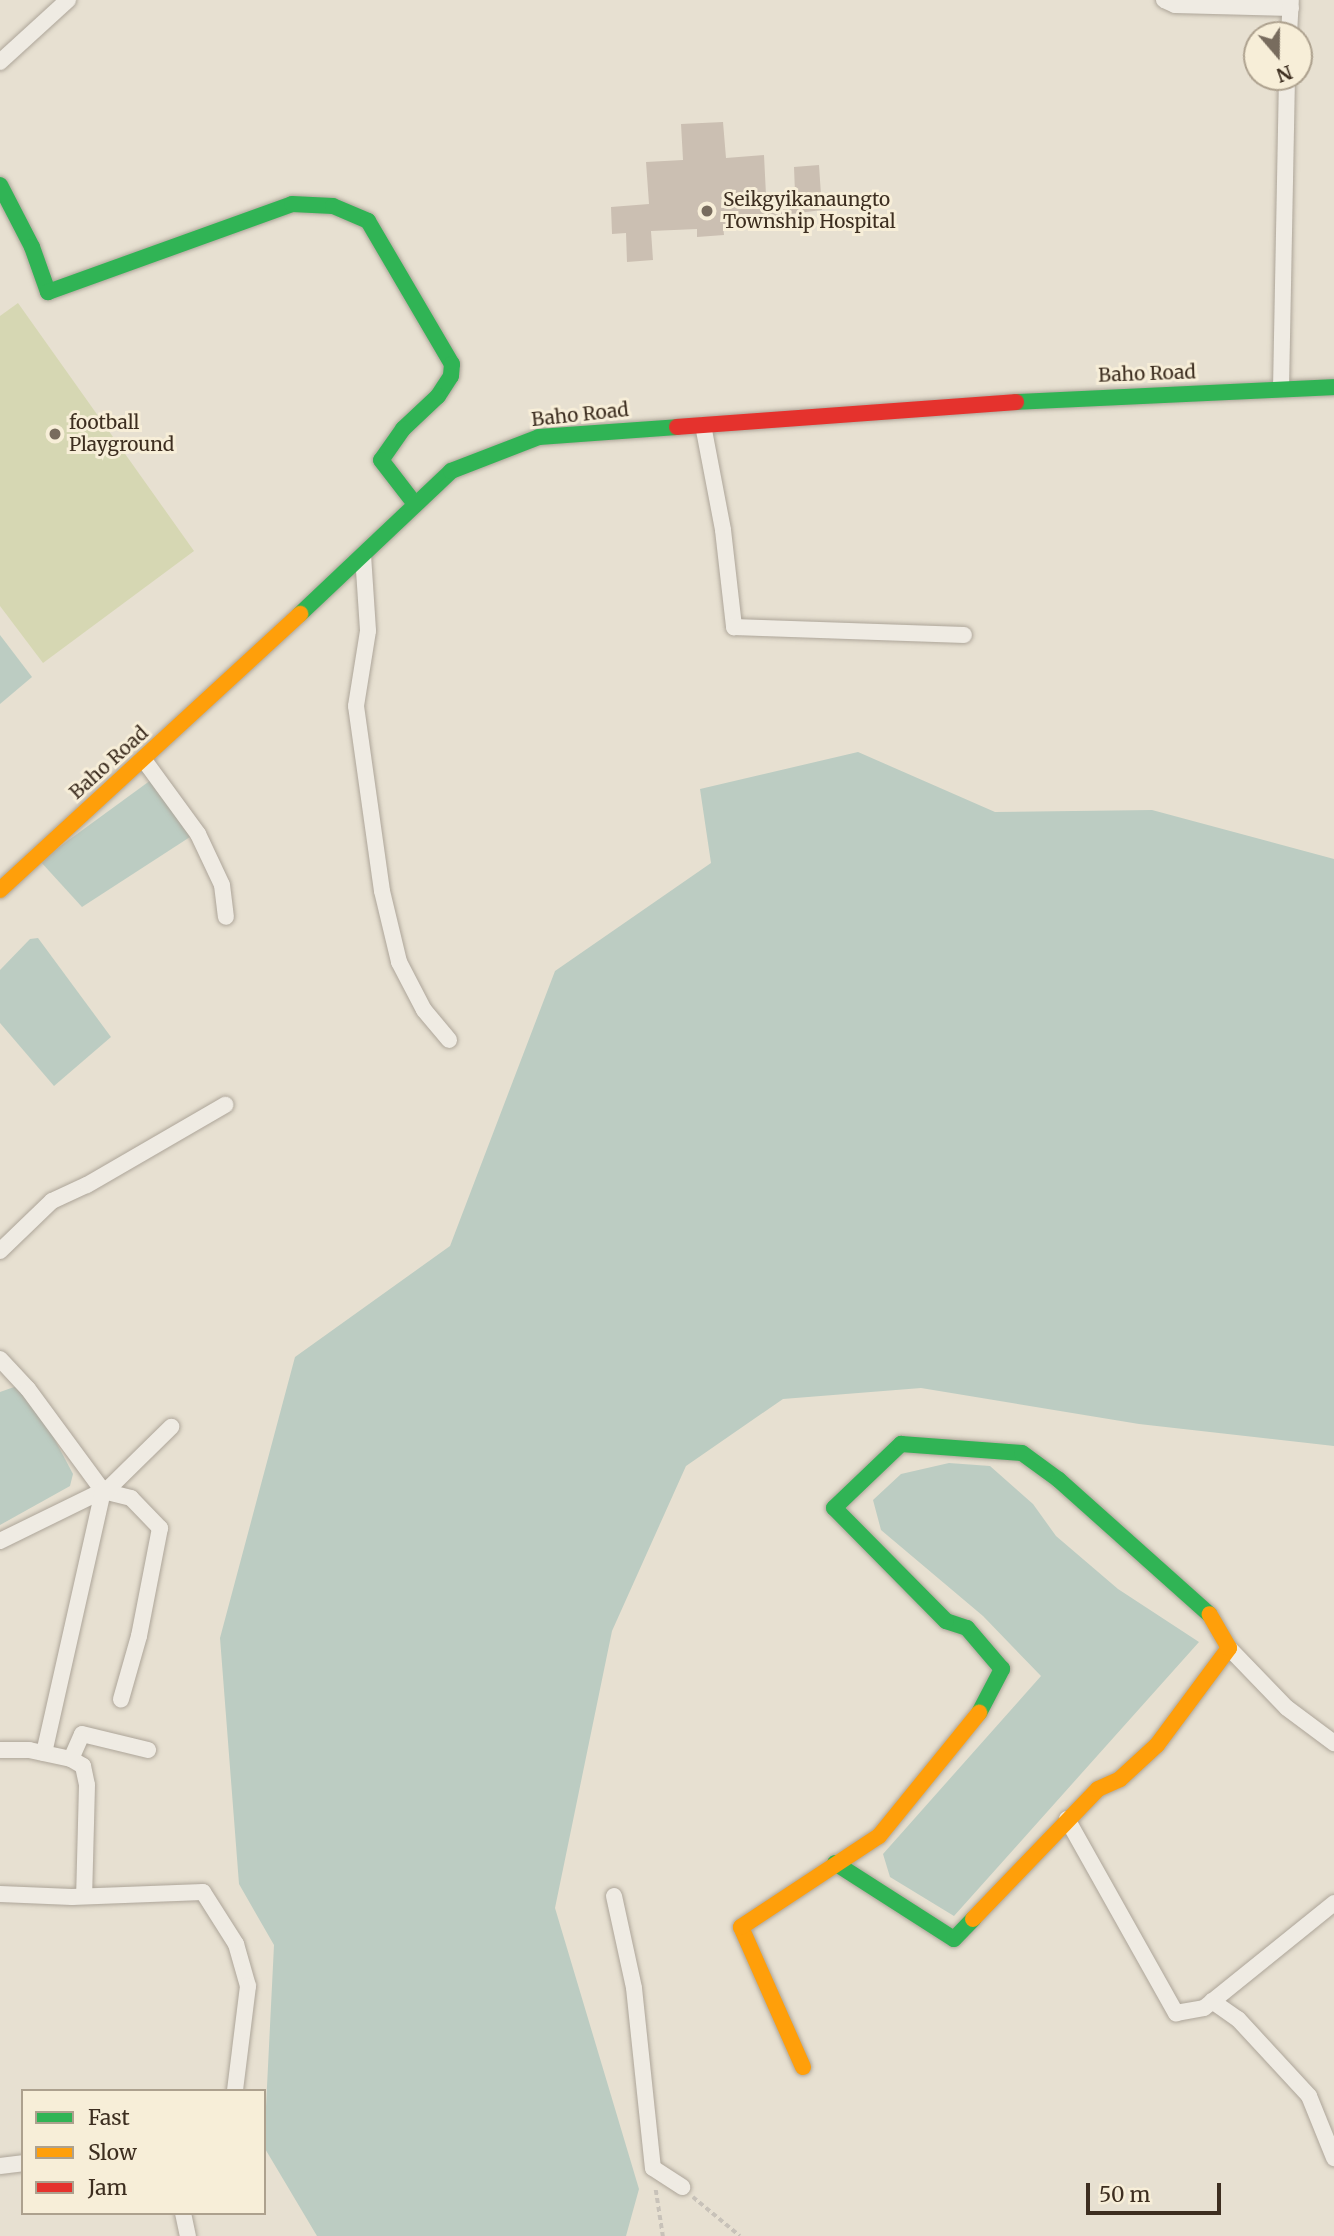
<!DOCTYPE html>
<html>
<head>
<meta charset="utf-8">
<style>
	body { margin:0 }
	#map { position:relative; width:1334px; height:2236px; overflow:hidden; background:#e7e0d1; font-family:Merriweather,serif }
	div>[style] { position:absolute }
	.green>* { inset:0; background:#d6d7b3 }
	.water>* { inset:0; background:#bcccc2 }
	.building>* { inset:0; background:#cbbfb2 }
	.path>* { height:3.5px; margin-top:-1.75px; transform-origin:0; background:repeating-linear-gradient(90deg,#c8c2b9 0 5px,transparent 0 8.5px) }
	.roads { filter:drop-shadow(0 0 2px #ada599) drop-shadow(0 0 2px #ada599) }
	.street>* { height:16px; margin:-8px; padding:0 8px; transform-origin:8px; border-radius:8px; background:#efebe3 }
	.fast>* { height:16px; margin:-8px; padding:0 8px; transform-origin:8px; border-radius:8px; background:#30b455 }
	.slow>* { height:16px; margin:-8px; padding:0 8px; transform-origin:8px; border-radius:8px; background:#ff9f0a }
	.jam>* { height:16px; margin:-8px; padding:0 8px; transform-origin:8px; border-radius:8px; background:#e5322d }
	.dots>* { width:19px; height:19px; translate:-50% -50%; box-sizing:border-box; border:4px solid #f7eed8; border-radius:50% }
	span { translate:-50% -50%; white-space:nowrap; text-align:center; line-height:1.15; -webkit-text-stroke:6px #f7eed8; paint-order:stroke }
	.poi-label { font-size:19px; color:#3d2e20 }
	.left { translate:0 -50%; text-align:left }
	.street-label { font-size:19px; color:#3d2e20 }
	.legend { position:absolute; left:21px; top:2089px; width:245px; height:126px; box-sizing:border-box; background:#f7eed8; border:2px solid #ada18e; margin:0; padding:9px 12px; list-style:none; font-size:21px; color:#3d2e20 }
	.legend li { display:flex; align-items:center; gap:14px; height:35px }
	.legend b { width:35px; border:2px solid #ada18e }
	.north { position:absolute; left:1243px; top:21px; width:70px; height:70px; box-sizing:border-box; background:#f7eed8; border:2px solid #ada18e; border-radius:50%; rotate:160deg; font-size:19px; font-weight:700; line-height:28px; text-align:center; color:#3d2e20 }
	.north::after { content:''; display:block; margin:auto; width:24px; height:32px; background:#786c5e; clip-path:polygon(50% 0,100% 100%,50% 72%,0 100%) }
	.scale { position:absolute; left:1086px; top:2183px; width:135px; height:32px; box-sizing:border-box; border:4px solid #3d2e20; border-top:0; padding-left:9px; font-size:21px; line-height:24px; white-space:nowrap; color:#3d2e20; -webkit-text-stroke:5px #f7eed8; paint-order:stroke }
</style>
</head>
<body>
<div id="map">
	<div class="green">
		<div style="clip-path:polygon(18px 303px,194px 551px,43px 663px,0 606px,0 316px)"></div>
	</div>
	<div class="water">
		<div style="clip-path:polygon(0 635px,32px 677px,0 704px)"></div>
		<div style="clip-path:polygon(858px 752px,995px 812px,1152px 810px,1334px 859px,1334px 1446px,1139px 1424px,921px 1388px,783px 1399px,686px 1466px,612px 1631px,555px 1908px,639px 2189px,626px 2236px,317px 2236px,264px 2147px,274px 1945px,239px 1884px,220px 1638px,295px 1357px,450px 1246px,555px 971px,711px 863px,700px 789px)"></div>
		<div style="clip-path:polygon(151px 780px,190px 837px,82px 907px,40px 861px)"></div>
		<div style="clip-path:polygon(38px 938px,111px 1037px,54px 1086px,0 1023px,0 970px,30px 939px)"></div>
		<div style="clip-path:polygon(17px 1386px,28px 1389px,73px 1474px,70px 1486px,0 1525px,0 1392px)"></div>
		<div style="clip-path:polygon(949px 1463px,990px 1466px,1033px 1504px,1056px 1536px,1118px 1589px,1199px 1642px,954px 1916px,890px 1877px,883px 1854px,1041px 1676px,983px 1616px,881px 1530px,873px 1500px,901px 1474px)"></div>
	</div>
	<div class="building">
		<div style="clip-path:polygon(723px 122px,726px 158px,764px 155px,766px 195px,795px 193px,794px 167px,819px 165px,822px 210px,767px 217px,768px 223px,723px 225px,724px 235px,697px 237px,697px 229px,651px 231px,653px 260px,627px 262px,626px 233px,612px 234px,611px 207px,649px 204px,646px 162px,683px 160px,681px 124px)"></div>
	</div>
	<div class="path">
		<div style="left:656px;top:2190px;width:47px;rotate:81.3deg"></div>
		<div style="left:693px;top:2197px;width:61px;rotate:39.7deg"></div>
	</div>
	<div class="roads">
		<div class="street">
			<div style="left:1164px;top:0;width:12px;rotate:24deg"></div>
			<div style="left:1175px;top:5px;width:116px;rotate:1.5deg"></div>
			<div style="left:1289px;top:35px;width:35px;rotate:-87deg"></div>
			<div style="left:0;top:62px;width:92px;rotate:-42.4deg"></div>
			<div style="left:1281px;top:389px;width:312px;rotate:-88.9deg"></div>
			<div style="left:703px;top:425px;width:107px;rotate:79.2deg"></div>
			<div style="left:723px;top:530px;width:98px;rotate:83.5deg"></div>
			<div style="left:734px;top:627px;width:230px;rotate:2deg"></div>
			<div style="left:363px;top:555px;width:76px;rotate:86.2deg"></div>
			<div style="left:368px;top:631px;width:76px;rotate:99.1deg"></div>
			<div style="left:356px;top:706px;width:187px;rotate:82deg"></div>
			<div style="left:382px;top:891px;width:73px;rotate:76.5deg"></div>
			<div style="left:399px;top:962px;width:54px;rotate:62.5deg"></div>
			<div style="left:424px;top:1010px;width:39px;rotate:50deg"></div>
			<div style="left:144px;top:760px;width:92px;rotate:53.9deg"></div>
			<div style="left:198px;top:834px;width:56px;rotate:64.8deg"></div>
			<div style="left:222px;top:885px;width:32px;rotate:83deg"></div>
			<div style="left:0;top:1251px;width:72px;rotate:-43.9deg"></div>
			<div style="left:52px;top:1201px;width:38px;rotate:-25deg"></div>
			<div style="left:87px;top:1185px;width:160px;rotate:-30.1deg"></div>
			<div style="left:0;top:1359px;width:41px;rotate:47deg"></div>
			<div style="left:28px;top:1389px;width:127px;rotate:53.7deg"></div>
			<div style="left:103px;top:1491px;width:29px;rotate:14deg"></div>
			<div style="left:131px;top:1498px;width:42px;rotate:46deg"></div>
			<div style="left:160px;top:1528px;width:110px;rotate:101deg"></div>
			<div style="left:139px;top:1636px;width:66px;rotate:105.9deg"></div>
			<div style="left:0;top:1541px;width:123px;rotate:-26.1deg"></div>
			<div style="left:110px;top:1487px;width:86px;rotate:-44.5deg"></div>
			<div style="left:1229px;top:1648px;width:83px;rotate:46deg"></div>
			<div style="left:1287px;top:1708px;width:59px;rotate:36.7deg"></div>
			<div style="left:0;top:1750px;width:29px"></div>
			<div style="left:29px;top:1750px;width:43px;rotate:12.1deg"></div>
			<div style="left:71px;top:1759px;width:14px;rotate:30deg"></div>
			<div style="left:83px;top:1766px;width:19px;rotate:78deg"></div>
			<div style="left:87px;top:1785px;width:111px;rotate:91.5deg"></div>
			<div style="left:44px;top:1753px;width:269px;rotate:-77.3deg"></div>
			<div style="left:71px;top:1759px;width:27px;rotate:-66deg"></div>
			<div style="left:82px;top:1734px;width:68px;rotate:13.6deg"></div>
			<div style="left:1067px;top:1819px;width:223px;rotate:60.7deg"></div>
			<div style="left:1176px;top:2013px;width:28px;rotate:-10deg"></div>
			<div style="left:1204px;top:2008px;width:167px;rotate:-38.9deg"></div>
			<div style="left:0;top:1894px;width:72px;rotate:2.4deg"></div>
			<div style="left:72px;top:1897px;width:131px;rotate:-2.2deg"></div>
			<div style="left:203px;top:1892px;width:62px;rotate:57.6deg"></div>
			<div style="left:236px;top:1944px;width:44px;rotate:74.1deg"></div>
			<div style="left:248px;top:1986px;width:106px;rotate:97.1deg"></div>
			<div style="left:614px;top:1896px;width:94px;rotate:77.7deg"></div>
			<div style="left:634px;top:1988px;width:181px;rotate:84deg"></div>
			<div style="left:653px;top:2168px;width:35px;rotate:33deg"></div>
			<div style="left:1212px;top:2001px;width:32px;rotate:35deg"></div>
			<div style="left:1238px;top:2019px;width:105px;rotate:47.3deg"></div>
			<div style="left:1309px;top:2096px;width:67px;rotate:68deg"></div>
			<div style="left:0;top:2166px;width:23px;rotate:-7deg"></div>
			<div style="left:183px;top:2213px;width:24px;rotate:78deg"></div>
		</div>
		<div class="fast">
			<div style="left:0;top:185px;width:70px;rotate:62.7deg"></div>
			<div style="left:32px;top:247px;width:48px;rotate:70.4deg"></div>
			<div style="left:48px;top:292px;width:259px;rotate:-19.8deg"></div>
			<div style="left:292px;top:204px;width:41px;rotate:2.8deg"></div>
			<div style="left:333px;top:206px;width:38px;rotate:23deg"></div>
			<div style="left:368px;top:221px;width:166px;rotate:59.6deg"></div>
			<div style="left:452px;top:364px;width:12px;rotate:95deg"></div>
			<div style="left:451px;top:376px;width:24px;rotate:123deg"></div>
			<div style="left:438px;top:396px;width:48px;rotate:136.7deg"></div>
			<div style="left:403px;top:429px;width:38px;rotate:125deg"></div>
			<div style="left:381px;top:460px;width:56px;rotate:52.3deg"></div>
			<div style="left:1016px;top:402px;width:318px;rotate:-2.7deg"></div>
			<div style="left:300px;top:614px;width:208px;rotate:-43.4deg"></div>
			<div style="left:451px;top:471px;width:94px;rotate:-21.1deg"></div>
			<div style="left:539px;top:437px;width:138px;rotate:-4.1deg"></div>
			<div style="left:979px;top:1713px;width:50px;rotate:-62.4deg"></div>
			<div style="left:1002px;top:1669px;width:54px;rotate:-130.5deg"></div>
			<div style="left:967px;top:1628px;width:22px;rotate:-162deg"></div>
			<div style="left:946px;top:1621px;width:159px;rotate:-134.7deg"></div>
			<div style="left:834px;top:1508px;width:93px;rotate:-43.7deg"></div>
			<div style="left:901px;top:1444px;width:121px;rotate:4.3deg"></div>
			<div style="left:1022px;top:1453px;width:46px;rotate:36.1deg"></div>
			<div style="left:1059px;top:1480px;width:201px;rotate:41.8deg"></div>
			<div style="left:835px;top:1863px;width:141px;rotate:32.6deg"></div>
			<div style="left:954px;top:1939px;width:28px;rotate:-46deg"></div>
		</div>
		<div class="slow">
			<div style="left:0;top:890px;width:408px;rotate:-42.6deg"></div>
			<div style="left:973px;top:1919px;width:180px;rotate:-46.1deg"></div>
			<div style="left:1098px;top:1789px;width:24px;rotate:-24deg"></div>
			<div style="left:1120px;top:1779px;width:50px;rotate:-42.6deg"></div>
			<div style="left:1157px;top:1745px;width:121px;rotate:-53.4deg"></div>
			<div style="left:1229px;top:1648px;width:39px;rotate:-120deg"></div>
			<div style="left:803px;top:2067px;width:153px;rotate:-113.9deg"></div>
			<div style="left:741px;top:1927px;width:165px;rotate:-33.4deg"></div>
			<div style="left:879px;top:1836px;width:159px;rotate:-50.9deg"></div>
		</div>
		<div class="jam">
			<div style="left:677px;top:427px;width:340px;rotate:-4.2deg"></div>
		</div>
	</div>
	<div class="dots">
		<div style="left:707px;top:211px;background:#786c5e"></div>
		<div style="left:55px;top:434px;background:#786c5e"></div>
	</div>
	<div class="poi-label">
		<span class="left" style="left:723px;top:211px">Seikgyikanaungto<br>Township Hospital</span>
		<span class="left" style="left:69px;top:434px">football<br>Playground</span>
	</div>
	<div class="street-label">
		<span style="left:1147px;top:374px;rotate:-2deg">Baho Road</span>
		<span style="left:580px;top:415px;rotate:-6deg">Baho Road</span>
		<span style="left:109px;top:763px;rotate:-42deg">Baho Road</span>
	</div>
	<ul class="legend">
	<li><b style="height:9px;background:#30b455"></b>Fast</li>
	<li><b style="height:9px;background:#ff9f0a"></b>Slow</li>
	<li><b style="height:9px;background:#e5322d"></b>Jam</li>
	</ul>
	<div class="north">N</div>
	<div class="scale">50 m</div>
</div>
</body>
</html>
